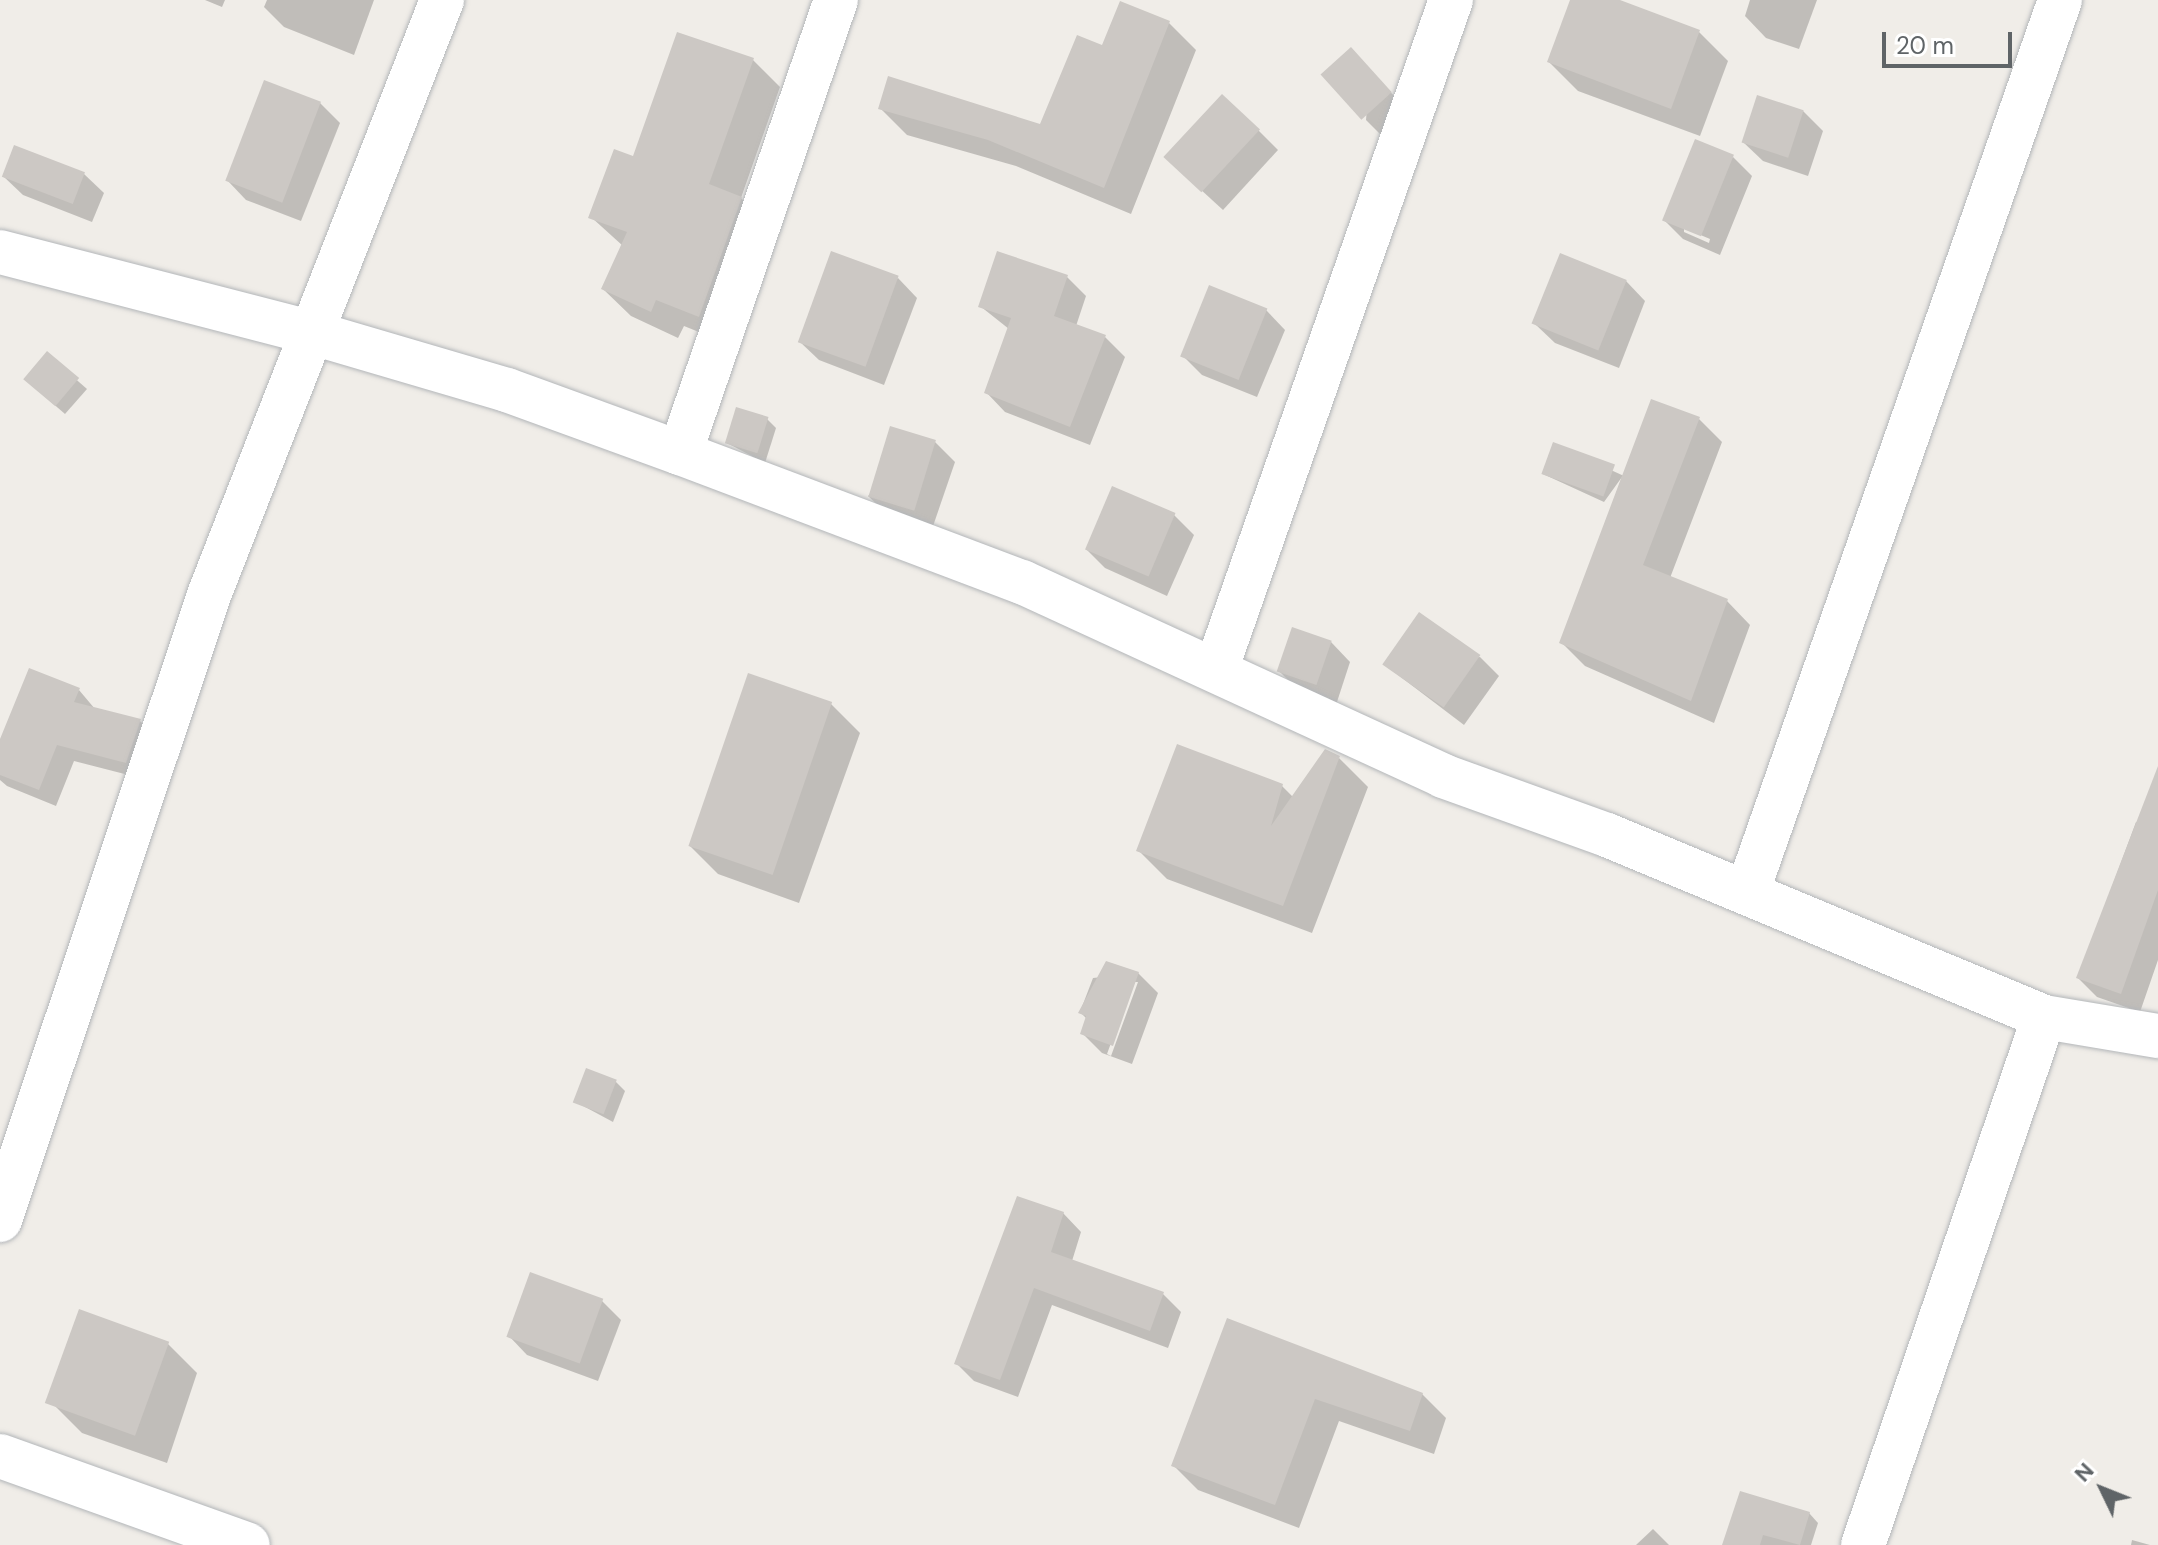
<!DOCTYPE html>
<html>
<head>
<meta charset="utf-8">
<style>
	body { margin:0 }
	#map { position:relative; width:2158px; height:1545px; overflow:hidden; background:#f0ede8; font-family:"DM Sans",sans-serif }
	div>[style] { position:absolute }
	.shadow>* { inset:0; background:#0003 }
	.building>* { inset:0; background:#ccc8c4; transform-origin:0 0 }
	.roads { filter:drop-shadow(0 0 2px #b3b6b9) drop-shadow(0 0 2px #b3b6b9) }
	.street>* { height:44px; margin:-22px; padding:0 22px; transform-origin:22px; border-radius:22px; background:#fff }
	span { translate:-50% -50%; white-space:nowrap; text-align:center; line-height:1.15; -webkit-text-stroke:8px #fff; paint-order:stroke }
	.north { position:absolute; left:2062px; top:1449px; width:80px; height:80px; -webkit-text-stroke:6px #fff; paint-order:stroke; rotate:313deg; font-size:22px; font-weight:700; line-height:32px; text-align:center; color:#5f6467 }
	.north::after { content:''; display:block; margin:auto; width:28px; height:36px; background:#5f6467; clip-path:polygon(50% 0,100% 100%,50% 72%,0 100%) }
	.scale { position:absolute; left:1882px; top:32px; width:130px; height:36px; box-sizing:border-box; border:4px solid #5f6467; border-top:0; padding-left:10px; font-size:24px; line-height:28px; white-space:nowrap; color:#5f6467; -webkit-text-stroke:6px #fff; paint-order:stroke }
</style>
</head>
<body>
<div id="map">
	<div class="shadow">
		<div style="clip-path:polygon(205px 0,225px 0,222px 7px)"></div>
		<div style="clip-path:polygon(267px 0,374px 0,354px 55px,284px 27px,264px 7px)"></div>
		<div style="clip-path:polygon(1572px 0,1615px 0,1699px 32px,1728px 61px,1700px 136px,1578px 91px,1549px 62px)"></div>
		<div style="clip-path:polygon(1750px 0,1817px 0,1799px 49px,1766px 38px,1745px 16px)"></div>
		<div style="clip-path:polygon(1121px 4px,1169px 23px,1196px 50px,1131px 214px,1016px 166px,907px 135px,880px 108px,1041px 127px,1103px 47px)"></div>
		<div style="clip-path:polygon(753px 60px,780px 87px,741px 198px,768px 226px,726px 343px,684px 326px,678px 338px,631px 316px,603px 289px,623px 246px,591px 217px,634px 158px)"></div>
		<div style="clip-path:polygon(1370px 70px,1410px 113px,1385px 139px,1366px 120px)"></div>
		<div style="clip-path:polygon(320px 103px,340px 123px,301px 221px,246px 200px,227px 180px)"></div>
		<div style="clip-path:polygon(1803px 111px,1823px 131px,1808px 176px,1763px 161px,1743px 142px)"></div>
		<div style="clip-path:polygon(1258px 130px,1278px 150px,1223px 210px,1187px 177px)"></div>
		<div style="clip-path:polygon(evenodd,1733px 157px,1752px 176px,1720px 255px,1683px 239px,1663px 219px,1733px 157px,1684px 228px,1710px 239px,1709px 243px,1684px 232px,1684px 228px)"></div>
		<div style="clip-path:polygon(84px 174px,104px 193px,92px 222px,23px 195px,3px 176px)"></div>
		<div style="clip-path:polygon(1067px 277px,1086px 296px,1076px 326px,1105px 337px,1125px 357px,1090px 445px,1005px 412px,986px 392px,1009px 329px,980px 306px)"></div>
		<div style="clip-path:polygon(898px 278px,917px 298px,884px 385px,819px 360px,799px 341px)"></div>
		<div style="clip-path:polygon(1626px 281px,1645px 301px,1619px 368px,1555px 343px,1535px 324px)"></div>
		<div style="clip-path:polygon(1266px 310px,1285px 330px,1257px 397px,1202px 375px,1182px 355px)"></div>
		<div style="clip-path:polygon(47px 354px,87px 389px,65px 414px,35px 388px)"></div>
		<div style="clip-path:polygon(767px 419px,776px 428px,765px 463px,727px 443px)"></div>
		<div style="clip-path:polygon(1699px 419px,1722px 442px,1670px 578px,1727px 601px,1750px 625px,1714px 723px,1585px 666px,1562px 643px,1622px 477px,1604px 502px,1543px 474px,1554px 444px,1624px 476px)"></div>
		<div style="clip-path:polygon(935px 442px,955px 462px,931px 532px,888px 515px,868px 496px)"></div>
		<div style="clip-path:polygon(1174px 515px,1194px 535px,1167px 596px,1105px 568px,1086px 549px)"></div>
		<div style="clip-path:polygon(1331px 642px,1350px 662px,1336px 705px,1299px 691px,1279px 671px)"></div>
		<div style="clip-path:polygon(1480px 657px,1499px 676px,1464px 725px,1385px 665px)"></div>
		<div style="clip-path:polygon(79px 690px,95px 709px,140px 721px,157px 738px,144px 779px,74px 761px,56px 806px,7px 786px,0 780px,0 744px)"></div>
		<div style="clip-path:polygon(831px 704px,860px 733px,799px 903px,718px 874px,689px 845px)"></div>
		<div style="clip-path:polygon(1339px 758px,1368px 787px,1312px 933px,1167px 879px,1138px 850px,1282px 786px,1293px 797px)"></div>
		<div style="clip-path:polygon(2158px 806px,2158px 960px,2140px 1012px,2097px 997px,2078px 978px,2136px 822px,2149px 827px)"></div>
		<div style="clip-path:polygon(evenodd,1138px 973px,1158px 993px,1132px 1064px,1102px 1053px,1082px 1033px,1087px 1019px,1080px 1012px,1093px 978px,1138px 973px,1133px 982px,1138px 982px,1111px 1056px,1107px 1054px,1133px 982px)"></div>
		<div style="clip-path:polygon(615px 1081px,625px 1091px,613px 1122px,574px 1101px)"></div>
		<div style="clip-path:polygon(1063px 1213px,1081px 1232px,1072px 1261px,1163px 1294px,1181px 1312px,1168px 1348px,1052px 1305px,1018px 1397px,974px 1381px,956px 1363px)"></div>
		<div style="clip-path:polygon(601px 1300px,621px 1320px,598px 1381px,527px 1355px,508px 1335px)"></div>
		<div style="clip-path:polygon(1228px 1320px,1422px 1394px,1446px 1418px,1434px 1454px,1339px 1421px,1299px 1528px,1198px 1490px,1174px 1466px)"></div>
		<div style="clip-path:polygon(168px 1344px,197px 1373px,167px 1463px,82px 1433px,53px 1404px)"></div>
		<div style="clip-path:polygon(1809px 1513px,1818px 1523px,1811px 1545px,1733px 1545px)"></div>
		<div style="clip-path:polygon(1653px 1529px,1669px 1545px,1636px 1545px)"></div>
		<div style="clip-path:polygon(2132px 1540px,2150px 1545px,2131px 1545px)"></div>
	</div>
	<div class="building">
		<div style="clip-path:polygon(1570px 0,1620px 0,1700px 30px,1671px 109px,1547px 62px)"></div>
		<div style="clip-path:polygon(1120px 1px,1170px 21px,1104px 188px,988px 140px,878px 109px,888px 76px,1040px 124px,1077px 35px,1102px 45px)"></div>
		<div style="clip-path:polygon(677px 32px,754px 58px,709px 184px,742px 197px,699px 317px,656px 300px,651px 312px,601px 289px,627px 232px,588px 218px,614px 149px,633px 156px)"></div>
		<div style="left:1351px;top:47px;width:61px;height:41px;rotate:48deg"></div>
		<div style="left:264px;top:80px;width:61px;height:108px;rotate:21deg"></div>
		<div style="left:1222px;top:94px;width:52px;height:86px;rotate:43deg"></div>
		<div style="left:1757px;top:95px;width:49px;height:50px;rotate:18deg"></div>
		<div style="left:1695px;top:139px;width:42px;height:88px;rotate:22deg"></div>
		<div style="left:14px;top:145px;width:76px;height:34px;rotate:21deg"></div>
		<div style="left:831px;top:251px;width:72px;height:97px;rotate:20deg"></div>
		<div style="clip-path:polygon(997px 251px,1068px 275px,1054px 316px,1106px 335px,1070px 427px,984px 393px,1011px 318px,978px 307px)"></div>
		<div style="left:1560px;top:253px;width:72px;height:76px;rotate:22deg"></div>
		<div style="left:1209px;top:285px;width:63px;height:77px;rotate:22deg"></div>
		<div style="left:47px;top:351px;width:42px;height:37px;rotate:40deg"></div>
		<div style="clip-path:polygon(1651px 399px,1700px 417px,1643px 565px,1728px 599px,1691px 701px,1559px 643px)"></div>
		<div style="left:736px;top:407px;width:34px;height:38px;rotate:17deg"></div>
		<div style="left:890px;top:426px;width:48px;height:74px;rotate:17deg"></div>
		<div style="left:1553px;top:442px;width:66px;height:34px;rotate:20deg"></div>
		<div style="left:1112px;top:486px;width:69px;height:69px;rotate:23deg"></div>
		<div style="left:1419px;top:612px;width:75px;height:64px;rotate:35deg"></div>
		<div style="left:1292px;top:627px;width:42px;height:47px;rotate:19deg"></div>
		<div style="clip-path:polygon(29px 668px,80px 688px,74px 702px,141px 719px,126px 763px,57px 745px,39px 790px,0 775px,0 739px)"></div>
		<div style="left:748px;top:673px;width:89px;height:183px;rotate:19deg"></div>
		<div style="clip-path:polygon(1177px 744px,1283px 784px,1271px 826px,1325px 749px,1340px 756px,1283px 906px,1136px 851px)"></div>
		<div style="clip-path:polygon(2158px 766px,2158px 890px,2121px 994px,2076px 978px)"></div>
		<div style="clip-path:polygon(1106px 961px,1139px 972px,1113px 1046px,1080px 1034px,1086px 1016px,1078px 1013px)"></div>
		<div style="left:586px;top:1068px;width:33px;height:37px;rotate:21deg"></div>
		<div style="clip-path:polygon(1017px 1196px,1064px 1212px,1051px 1252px,1164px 1292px,1150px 1331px,1034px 1288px,1000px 1380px,954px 1364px)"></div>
		<div style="left:530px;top:1272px;width:78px;height:69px;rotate:20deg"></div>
		<div style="left:79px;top:1309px;width:96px;height:100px;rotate:20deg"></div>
		<div style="clip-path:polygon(1227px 1318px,1423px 1393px,1410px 1431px,1315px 1399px,1275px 1505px,1171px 1466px)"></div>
		<div style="clip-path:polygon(1740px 1491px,1810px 1512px,1800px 1545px,1763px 1535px,1760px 1545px,1722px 1545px)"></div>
	</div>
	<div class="roads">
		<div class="street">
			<div style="left:0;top:252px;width:320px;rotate:14.5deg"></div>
			<div style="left:310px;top:332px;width:205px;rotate:16.4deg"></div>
			<div style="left:507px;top:390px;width:184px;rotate:20deg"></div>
			<div style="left:680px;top:453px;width:366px;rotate:20.7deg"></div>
			<div style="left:1022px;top:582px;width:464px;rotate:24.7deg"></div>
			<div style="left:1443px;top:776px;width:174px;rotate:19.8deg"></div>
			<div style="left:1607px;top:835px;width:473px;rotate:22.6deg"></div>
			<div style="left:2044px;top:1017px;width:116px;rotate:9.5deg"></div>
			<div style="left:680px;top:453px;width:479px;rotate:-71deg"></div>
			<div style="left:1217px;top:667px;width:707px;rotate:-70.67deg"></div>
			<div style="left:1747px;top:893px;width:946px;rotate:-70.68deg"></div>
			<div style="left:0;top:1220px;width:659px;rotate:-71.51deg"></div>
			<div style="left:209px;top:595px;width:639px;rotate:-68.61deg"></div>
			<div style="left:0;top:1456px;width:263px;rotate:19.7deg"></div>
			<div style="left:1863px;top:1545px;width:558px;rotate:-71.08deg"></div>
		</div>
	</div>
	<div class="north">N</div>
	<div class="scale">20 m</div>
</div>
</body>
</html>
